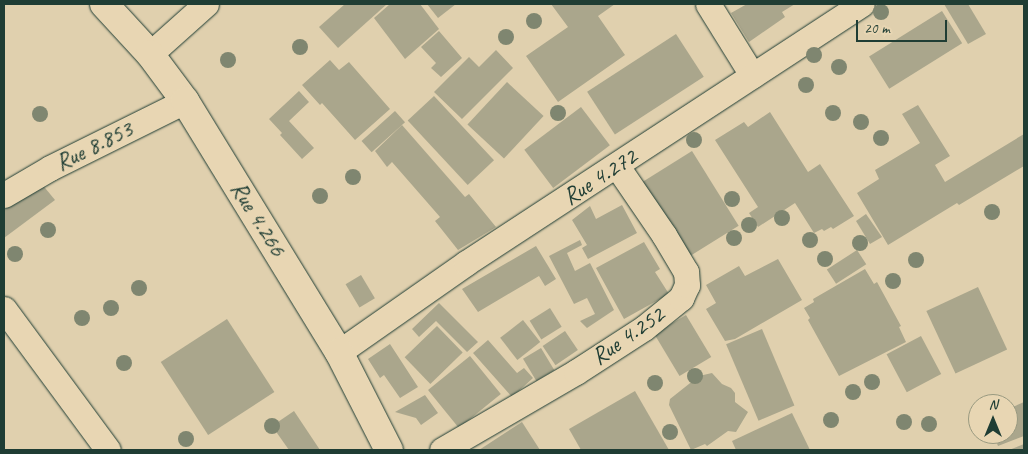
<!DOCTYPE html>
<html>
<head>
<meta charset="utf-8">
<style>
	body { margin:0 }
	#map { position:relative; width:1028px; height:454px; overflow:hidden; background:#e0d0ae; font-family:Caveat,sans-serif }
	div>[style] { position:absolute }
	.building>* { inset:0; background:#aaa68c; transform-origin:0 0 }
	.roads { filter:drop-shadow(0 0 1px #1f3d34) drop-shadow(0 0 1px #1f3d34) }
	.minor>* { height:25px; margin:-12.5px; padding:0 12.5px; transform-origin:12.5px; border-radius:12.5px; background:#e8d6b3 }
	.tertiary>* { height:28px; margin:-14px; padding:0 14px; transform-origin:14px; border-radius:14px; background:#e8d6b3 }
	.trees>* { width:16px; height:16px; margin:-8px; border-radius:50%; background:#7f8670 }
	span { translate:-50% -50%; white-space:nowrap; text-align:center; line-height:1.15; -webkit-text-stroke:4px #e8d6b3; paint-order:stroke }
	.street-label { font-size:24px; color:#1f3d34 }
	.frame { position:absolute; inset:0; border:5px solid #1f3d34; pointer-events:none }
	.north { position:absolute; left:968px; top:394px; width:50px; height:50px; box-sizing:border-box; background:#e8d6b3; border:1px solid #989980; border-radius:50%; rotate:0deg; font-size:14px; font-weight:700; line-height:20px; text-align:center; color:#1f3d34 }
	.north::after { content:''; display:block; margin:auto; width:18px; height:22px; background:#1f3d34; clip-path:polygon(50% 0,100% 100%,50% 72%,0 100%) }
	.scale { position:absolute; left:856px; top:20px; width:91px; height:22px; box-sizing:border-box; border:2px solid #1f3d34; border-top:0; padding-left:6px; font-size:15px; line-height:18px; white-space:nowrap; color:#1f3d34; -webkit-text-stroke:4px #e8d6b3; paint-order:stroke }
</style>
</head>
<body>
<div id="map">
	<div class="building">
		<div style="clip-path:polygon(345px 4px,387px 4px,338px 48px,319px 27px)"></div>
		<div style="clip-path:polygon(390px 4px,420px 4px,439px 29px,405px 59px,374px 18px)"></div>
		<div style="clip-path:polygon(427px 4px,456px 4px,438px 18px)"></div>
		<div style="clip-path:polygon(551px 4px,615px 4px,598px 16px,625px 55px,558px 102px,526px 56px,568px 27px)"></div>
		<div style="clip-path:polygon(747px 4px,795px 4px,782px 12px,785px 17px,749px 42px,731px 13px)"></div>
		<div style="clip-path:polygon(944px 4px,968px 4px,986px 34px,968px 44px)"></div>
		<div style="left:942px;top:11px;width:38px;height:86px;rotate:58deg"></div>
		<div style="clip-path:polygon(439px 31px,462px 58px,441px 77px,431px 68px,436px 63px,421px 47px)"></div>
		<div style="left:676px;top:34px;width:51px;height:106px;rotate:57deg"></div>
		<div style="clip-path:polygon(496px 50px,513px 68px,462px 119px,434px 92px,469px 57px,479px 67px)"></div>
		<div style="clip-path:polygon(330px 60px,339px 70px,349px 62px,390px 109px,355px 140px,322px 103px,320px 105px,302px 85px)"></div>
		<div style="left:507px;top:82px;width:50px;height:58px;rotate:43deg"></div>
		<div style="clip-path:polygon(299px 91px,309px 102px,289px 121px,314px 148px,302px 159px,280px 135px,282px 133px,269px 119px)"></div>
		<div style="left:434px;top:96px;width:88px;height:36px;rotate:47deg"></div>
		<div style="clip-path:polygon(918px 105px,950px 156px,935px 165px,945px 182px,1024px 134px,1024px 166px,959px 205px,957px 203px,888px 245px,857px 193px,879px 179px,875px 170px,920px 143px,902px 114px)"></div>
		<div style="left:581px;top:107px;width:48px;height:71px;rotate:53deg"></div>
		<div style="left:395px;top:111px;width:15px;height:45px;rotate:48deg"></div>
		<div style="clip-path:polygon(770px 112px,808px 172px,820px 164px,854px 216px,833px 229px,831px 227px,824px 231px,822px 229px,814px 233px,795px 203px,758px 227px,749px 213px,758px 207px,715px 140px,744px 122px,748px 127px)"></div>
		<div style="clip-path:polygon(402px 125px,465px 197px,469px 194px,496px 227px,458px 250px,435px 221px,440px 217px,392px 162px,387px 167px,375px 151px)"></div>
		<div style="left:692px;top:151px;width:88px;height:66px;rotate:58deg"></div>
		<div style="clip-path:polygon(41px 183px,55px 200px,4px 238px,4px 210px)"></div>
		<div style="clip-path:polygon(622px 205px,637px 233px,588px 259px,582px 248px,587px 245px,572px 220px,590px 206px,596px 219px)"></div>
		<div style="clip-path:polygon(866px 214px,882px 237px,870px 244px,856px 221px)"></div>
		<div style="clip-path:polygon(580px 240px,582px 245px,567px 253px,575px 271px,590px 263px,614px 310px,587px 328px,580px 321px,595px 314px,587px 298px,574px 304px,549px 256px)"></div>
		<div style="clip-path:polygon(644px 242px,660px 269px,655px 272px,669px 294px,624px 319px,596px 268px)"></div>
		<div style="clip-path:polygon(536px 246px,556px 279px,545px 286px,539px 276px,478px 312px,462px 289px)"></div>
		<div style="left:857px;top:250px;width:17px;height:36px;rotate:57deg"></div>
		<div style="clip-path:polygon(778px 259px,802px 300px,735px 339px,725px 341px,706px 309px,716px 303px,706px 285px,739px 266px,745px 276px)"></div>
		<div style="clip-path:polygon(865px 269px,874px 284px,877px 282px,901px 326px,899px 327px,906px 342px,839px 376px,808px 320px,810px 318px,804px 308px,814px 302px,813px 299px)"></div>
		<div style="left:361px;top:275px;width:27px;height:18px;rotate:59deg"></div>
		<div style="left:978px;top:287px;width:69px;height:57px;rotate:65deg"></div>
		<div style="clip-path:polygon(439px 303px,478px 342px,467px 352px,436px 321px,419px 337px,412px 329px)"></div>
		<div style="left:550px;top:308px;width:22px;height:24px;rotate:58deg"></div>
		<div style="left:686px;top:315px;width:49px;height:37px;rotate:59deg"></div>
		<div style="left:227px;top:319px;width:87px;height:79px;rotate:57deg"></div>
		<div style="left:523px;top:320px;width:28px;height:29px;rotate:52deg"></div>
		<div style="left:437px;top:326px;width:37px;height:45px;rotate:46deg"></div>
		<div style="left:762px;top:329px;width:83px;height:39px;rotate:67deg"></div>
		<div style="left:565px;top:331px;width:23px;height:27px;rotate:56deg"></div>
		<div style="left:921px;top:336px;width:43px;height:39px;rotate:62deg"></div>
		<div style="clip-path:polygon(488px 340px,517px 373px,524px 368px,533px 378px,512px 397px,473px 353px)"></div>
		<div style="clip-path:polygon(390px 344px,418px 387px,400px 398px,384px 375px,380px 378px,368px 359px)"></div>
		<div style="left:541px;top:348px;width:26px;height:21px;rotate:59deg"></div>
		<div style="left:470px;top:356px;width:49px;height:54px;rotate:51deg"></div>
		<div style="clip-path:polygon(712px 373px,722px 384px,731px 388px,735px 393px,735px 402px,748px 412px,736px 432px,728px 431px,707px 446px,705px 444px,691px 450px,669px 405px,670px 399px,699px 376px)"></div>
		<div style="clip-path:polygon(635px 391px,669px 450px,581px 450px,569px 429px)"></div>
		<div style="clip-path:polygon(425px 395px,438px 413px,421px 425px,416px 418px,395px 412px)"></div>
		<div style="clip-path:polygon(1024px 402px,1024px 436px,998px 446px,993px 434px,1008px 434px,1008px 409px)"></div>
		<div style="clip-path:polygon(294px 411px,320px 450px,289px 450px,272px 426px)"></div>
		<div style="clip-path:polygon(792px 413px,810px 450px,736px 450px,732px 441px)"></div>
		<div style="clip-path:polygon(522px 422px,540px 450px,479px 450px)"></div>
		<div style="clip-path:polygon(1024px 444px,1024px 450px,1009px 450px)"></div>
	</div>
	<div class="roads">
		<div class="minor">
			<div style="left:708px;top:4px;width:84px;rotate:58.2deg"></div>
			<div style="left:150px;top:54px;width:75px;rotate:-41.8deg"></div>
			<div style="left:4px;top:195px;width:53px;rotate:-30.4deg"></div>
			<div style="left:50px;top:168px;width:151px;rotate:-26.4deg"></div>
			<div style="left:4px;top:309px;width:175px;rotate:53.6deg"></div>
			<div style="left:339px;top:352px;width:155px;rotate:-35deg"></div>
			<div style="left:466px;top:263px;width:473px;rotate:-33.2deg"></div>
			<div style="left:442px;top:450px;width:155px;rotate:-30.2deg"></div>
			<div style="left:576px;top:372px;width:81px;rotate:-32.9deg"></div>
			<div style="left:644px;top:328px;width:48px;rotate:-39deg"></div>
			<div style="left:681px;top:298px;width:14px;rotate:-65deg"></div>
			<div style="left:687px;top:285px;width:13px;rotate:-94deg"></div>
			<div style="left:686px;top:272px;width:43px;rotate:-120.7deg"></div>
			<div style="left:664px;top:235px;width:83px;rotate:-124.3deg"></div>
		</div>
		<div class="tertiary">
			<div style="left:104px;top:4px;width:68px;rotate:47.4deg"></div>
			<div style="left:150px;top:54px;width:59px;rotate:53.3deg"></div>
			<div style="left:185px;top:101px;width:294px;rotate:58.5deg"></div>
			<div style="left:339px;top:352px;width:110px;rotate:63deg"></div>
		</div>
	</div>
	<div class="trees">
		<div style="left:881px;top:12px"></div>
		<div style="left:534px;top:21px"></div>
		<div style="left:506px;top:37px"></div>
		<div style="left:300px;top:47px"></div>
		<div style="left:814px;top:55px"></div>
		<div style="left:228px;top:60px"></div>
		<div style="left:839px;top:67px"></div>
		<div style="left:806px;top:85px"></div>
		<div style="left:558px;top:113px"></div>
		<div style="left:833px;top:113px"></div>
		<div style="left:40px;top:114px"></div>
		<div style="left:861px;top:122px"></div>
		<div style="left:881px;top:138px"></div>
		<div style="left:694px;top:140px"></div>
		<div style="left:353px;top:177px"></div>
		<div style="left:320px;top:196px"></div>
		<div style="left:732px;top:199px"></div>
		<div style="left:992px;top:212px"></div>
		<div style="left:782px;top:218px"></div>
		<div style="left:749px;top:225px"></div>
		<div style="left:48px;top:230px"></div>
		<div style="left:734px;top:238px"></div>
		<div style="left:810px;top:240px"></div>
		<div style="left:860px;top:243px"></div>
		<div style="left:15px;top:254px"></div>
		<div style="left:825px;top:259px"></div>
		<div style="left:916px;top:260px"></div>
		<div style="left:893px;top:281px"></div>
		<div style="left:139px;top:288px"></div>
		<div style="left:111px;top:308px"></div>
		<div style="left:82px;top:318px"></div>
		<div style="left:124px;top:363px"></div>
		<div style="left:695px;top:376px"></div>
		<div style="left:872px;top:382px"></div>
		<div style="left:655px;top:383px"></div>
		<div style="left:853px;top:392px"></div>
		<div style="left:831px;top:420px"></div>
		<div style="left:904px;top:422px"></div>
		<div style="left:929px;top:424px"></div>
		<div style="left:272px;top:426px"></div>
		<div style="left:670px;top:432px"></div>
		<div style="left:186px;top:439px"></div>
	</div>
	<div class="street-label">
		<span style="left:94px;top:146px;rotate:-27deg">Rue 8.853</span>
		<span style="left:600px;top:177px;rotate:-33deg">Rue 4.272</span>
		<span style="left:258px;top:219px;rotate:58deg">Rue 4.266</span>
		<span style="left:628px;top:336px;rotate:-35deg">Rue 4.252</span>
	</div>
	<div class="frame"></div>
	<div class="north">N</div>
	<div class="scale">20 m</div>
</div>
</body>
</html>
